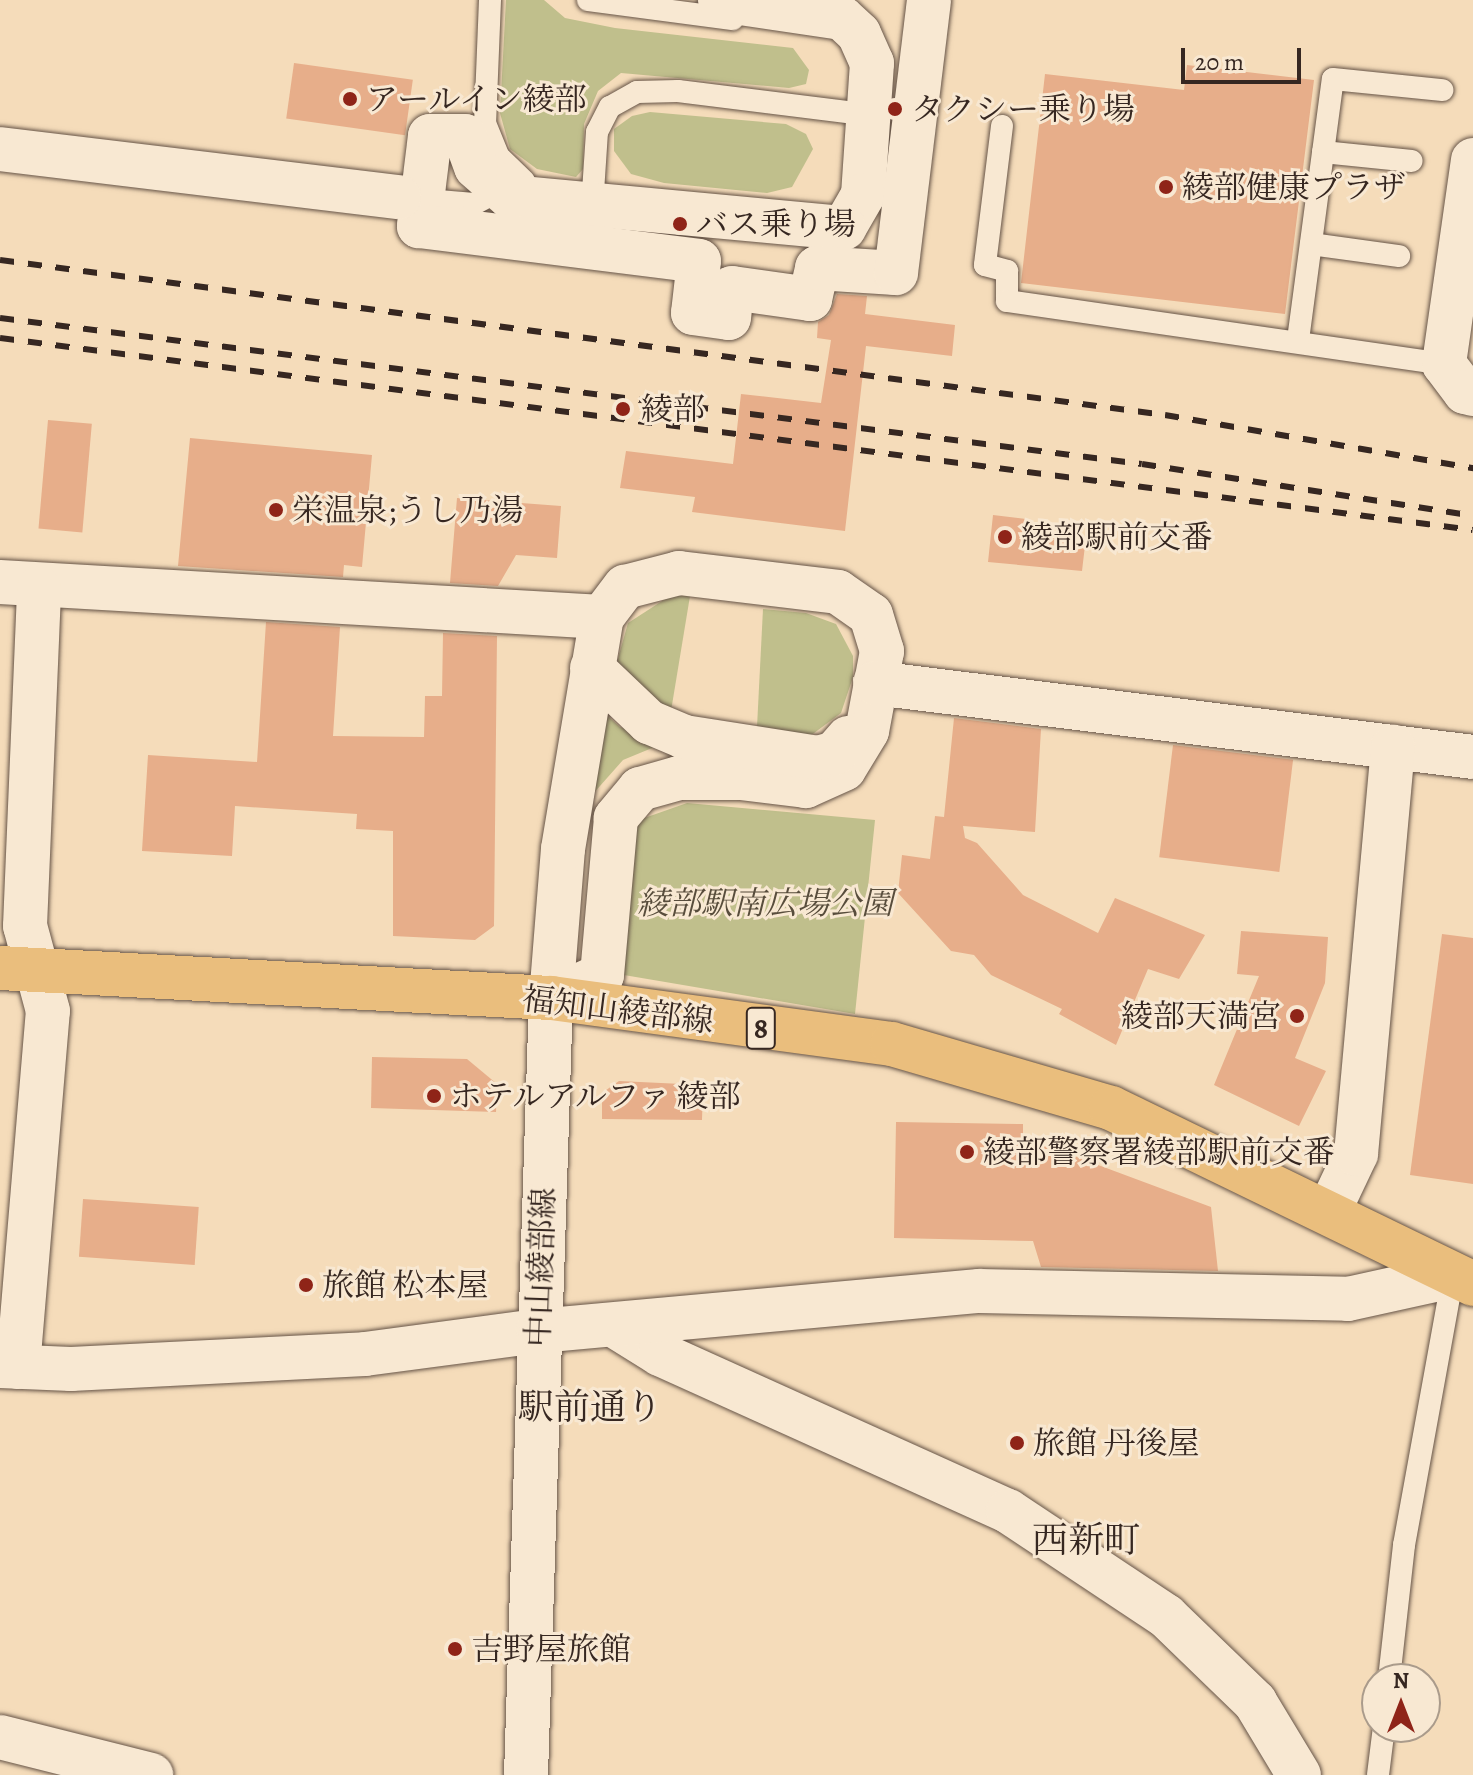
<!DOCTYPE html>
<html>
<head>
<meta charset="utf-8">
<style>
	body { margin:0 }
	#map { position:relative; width:1473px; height:1775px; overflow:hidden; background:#f5dcba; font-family:Alegreya,"Noto Serif JP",serif }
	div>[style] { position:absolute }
	.green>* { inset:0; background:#c0bf8c }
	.building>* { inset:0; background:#e7ae8a; transform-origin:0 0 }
	.roads { filter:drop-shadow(0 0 2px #665447) drop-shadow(0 0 2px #665447) }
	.lane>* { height:22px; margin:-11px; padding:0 11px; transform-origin:11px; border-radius:11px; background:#f8e8d2 }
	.street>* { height:44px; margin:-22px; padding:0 22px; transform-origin:22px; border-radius:22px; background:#f8e8d2 }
	.secondary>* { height:44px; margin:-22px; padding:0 22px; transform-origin:22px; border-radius:22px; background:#f8e8d2 }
	.primary>* { height:44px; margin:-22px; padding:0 22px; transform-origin:22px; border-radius:22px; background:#eabe7d }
	.rail>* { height:6px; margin-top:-3px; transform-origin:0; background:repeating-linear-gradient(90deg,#362721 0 14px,transparent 0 28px) }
	.dots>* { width:22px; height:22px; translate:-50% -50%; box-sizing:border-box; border:4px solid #f8e8d2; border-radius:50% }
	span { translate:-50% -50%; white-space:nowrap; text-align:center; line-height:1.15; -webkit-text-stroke:6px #f8e8d2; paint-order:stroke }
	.shield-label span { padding:2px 6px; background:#f8e8d2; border:2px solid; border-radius:6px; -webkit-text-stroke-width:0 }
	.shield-label { font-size:30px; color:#362721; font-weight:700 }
	.poi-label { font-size:32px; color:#362721 }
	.left { translate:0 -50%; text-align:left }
	.right { translate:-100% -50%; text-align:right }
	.park-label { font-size:32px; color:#584d3c; font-style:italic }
	.street-label { font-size:32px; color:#362721 }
	.quarter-label { font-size:36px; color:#362721 }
	.north { position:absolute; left:1361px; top:1663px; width:80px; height:80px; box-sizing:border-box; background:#f8e8d2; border:2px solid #aa9b8b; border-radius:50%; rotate:0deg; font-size:22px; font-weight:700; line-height:32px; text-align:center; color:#362721 }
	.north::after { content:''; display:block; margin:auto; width:28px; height:36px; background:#8f2418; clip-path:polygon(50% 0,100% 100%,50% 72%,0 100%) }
	.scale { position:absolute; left:1181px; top:48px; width:120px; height:36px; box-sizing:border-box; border:4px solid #362721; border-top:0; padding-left:10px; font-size:24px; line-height:28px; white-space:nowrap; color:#362721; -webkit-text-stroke:6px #f8e8d2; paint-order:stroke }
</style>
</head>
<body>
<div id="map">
	<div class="green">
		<div style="clip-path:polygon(506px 0,544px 0,565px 18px,615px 28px,793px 48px,809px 70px,806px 84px,789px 88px,621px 73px,598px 91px,584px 124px,583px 169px,576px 177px,537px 169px,510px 149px,500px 113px)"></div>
		<div style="clip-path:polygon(650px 112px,786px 124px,806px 134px,813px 149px,792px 187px,767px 193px,664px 183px,631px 174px,614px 151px,614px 129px,632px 116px)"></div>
		<div style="clip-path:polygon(676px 592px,690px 596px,670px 717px,615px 669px,628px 623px)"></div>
		<div style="clip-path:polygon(763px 609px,806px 613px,836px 624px,853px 656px,853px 677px,841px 713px,810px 736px,757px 727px)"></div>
		<div style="clip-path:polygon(601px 710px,620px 727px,669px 741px,623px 760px,592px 795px)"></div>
		<div style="clip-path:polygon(687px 803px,875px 820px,855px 1014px,618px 974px,633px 822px)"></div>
	</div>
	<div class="building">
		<div style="left:294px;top:63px;width:120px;height:56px;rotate:8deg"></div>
		<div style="clip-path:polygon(1187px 65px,1314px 80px,1285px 314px,1021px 283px,1045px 74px,1184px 90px)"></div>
		<div style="clip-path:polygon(837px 294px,867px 296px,865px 314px,955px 325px,952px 356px,866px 346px,845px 531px,692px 512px,695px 497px,620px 488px,626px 451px,733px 464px,741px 394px,821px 403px,831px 340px,817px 338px,818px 322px,829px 315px)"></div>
		<div style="left:48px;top:420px;width:44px;height:109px;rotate:5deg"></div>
		<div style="clip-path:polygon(190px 438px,372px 455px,362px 567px,344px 565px,343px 577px,178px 566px)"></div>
		<div style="clip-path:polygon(457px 498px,561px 506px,557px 558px,516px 555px,498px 586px,450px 583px)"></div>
		<div style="clip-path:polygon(993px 515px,1026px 519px,1025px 528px,1086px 537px,1082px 571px,988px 562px)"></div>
		<div style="clip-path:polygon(266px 622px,340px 627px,333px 736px,424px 737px,425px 696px,442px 696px,443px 633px,497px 636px,494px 926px,475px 940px,393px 936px,393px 831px,356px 829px,357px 814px,235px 806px,232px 856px,142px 851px,148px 755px,257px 762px)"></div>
		<div style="clip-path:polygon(954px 718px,1041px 729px,1035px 832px,963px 826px,965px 838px,977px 843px,1023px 895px,1098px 933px,1115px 898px,1205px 935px,1179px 979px,1148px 969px,1116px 1045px,1059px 1014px,1062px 1009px,991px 975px,974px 955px,951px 951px,898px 893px,902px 855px,930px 859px,935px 816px,944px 817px)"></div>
		<div style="left:1173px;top:745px;width:121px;height:113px;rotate:7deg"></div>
		<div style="clip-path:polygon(1241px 931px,1328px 937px,1325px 983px,1295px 1058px,1326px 1071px,1299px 1126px,1214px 1085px,1259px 976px,1237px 974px)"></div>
		<div style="clip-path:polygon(1442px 934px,1473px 938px,1473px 1184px,1410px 1175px)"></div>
		<div style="clip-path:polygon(372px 1057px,467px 1059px,497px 1084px,496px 1112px,371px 1108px)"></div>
		<div style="clip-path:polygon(619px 1081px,703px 1085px,702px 1120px,602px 1119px,602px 1093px)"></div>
		<div style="clip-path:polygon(896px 1122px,1023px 1124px,1023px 1137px,1211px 1207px,1218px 1271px,1041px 1267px,1033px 1241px,894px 1238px)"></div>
		<div style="left:83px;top:1199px;width:116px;height:58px;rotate:4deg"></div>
	</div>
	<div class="roads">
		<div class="lane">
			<div style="left:490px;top:0;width:123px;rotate:92.3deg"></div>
			<div style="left:485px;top:123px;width:35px;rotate:68deg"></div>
			<div style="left:498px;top:156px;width:36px;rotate:44deg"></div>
			<div style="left:588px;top:0;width:146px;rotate:7.5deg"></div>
			<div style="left:1002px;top:126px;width:140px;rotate:97deg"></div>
			<div style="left:985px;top:265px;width:23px;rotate:15deg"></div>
			<div style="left:1007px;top:271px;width:30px;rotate:90deg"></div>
			<div style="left:1007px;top:301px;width:442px;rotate:8.2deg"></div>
			<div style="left:1323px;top:152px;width:89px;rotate:5.8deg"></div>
			<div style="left:593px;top:192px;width:60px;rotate:-86.2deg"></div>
			<div style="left:597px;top:132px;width:28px;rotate:-63deg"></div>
			<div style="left:610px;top:107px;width:31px;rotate:-29deg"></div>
			<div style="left:637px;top:92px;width:41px;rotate:-1.4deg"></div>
			<div style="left:678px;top:91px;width:170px;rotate:7.1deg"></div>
			<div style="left:415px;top:199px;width:59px;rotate:4.8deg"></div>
			<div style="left:474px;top:204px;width:38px;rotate:-28deg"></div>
			<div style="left:1311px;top:244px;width:89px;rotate:7.8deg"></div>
			<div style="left:1298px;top:340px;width:263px;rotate:-82.4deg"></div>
			<div style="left:1333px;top:79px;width:110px;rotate:5.8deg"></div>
			<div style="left:1389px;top:1679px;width:135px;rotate:-83.6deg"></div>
			<div style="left:1404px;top:1545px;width:273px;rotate:-79.7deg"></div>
			<div style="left:1378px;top:1775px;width:48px;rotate:-82.9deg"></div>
		</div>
		<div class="street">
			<div style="left:720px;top:0;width:123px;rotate:8.4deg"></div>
			<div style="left:842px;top:18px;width:23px;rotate:43deg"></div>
			<div style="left:859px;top:34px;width:32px;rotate:66deg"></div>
			<div style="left:872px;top:63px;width:132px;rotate:93.9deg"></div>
			<div style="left:863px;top:195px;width:38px;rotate:120deg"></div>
			<div style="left:844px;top:228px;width:335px;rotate:-174.7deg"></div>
			<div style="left:510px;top:197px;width:45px;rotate:-138.6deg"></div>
			<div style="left:476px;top:167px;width:33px;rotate:-110deg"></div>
			<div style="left:465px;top:136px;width:35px;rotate:180deg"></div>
			<div style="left:430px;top:136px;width:91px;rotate:97deg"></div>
			<div style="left:419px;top:226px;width:282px;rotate:7.1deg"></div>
			<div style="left:699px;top:261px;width:52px;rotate:96.6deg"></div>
			<div style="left:693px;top:313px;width:36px;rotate:8deg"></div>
			<div style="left:729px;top:318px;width:30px;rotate:-84deg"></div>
			<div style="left:732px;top:288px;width:79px;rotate:8deg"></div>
			<div style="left:810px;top:299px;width:32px;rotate:-77deg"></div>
			<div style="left:817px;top:268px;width:79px;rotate:3.6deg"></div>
			<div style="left:896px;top:273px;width:275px;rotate:-83.1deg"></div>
			<div style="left:0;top:149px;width:402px;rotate:6.9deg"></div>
			<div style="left:679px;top:573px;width:160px;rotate:6.8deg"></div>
			<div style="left:838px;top:592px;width:40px;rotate:34.9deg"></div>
			<div style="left:871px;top:615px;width:38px;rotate:73deg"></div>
			<div style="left:882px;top:651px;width:81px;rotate:100.6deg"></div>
			<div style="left:867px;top:731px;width:44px;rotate:121.2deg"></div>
			<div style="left:844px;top:769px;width:42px;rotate:155.9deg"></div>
			<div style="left:806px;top:786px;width:64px;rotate:-172.9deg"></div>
			<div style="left:742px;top:778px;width:63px;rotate:180deg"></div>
			<div style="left:679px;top:778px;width:41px;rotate:164.2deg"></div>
			<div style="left:640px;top:789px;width:38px;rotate:130deg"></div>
			<div style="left:616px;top:818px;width:158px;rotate:95.1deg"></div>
			<div style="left:602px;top:975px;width:56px;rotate:155.7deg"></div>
			<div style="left:551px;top:998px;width:149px;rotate:-85.4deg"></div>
			<div style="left:563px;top:849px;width:235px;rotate:-80.5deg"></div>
			<div style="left:602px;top:617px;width:38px;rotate:-53deg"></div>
			<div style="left:625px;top:587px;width:56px;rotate:-14.5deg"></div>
			<div style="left:0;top:582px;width:603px;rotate:3.33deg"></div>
			<div style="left:592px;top:668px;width:79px;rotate:43.5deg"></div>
			<div style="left:649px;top:722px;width:38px;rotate:23deg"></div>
			<div style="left:684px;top:737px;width:136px;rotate:8.9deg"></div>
			<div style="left:818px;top:758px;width:18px;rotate:-16deg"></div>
			<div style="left:835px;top:753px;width:20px;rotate:-49deg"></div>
			<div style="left:875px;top:683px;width:603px;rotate:7.05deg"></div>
			<div style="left:1329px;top:1211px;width:63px;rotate:-64.7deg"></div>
			<div style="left:1356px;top:1154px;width:409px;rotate:-84.8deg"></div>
			<div style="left:615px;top:1326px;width:53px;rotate:31.9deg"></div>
			<div style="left:660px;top:1354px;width:382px;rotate:24.3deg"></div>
			<div style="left:1008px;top:1511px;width:190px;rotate:33.6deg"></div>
			<div style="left:1166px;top:1616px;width:124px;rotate:44deg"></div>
			<div style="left:1255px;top:1702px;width:85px;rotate:58.9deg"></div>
			<div style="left:0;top:1366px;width:71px;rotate:2.4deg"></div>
			<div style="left:71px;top:1369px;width:294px;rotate:-2.9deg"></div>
			<div style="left:365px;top:1354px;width:175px;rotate:-7.6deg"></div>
			<div style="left:538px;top:1331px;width:443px;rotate:-5.2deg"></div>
			<div style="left:979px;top:1291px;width:369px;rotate:1.2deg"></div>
			<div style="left:1348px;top:1299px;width:107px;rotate:-12.4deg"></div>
			<div style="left:18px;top:1367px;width:357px;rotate:-85.2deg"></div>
			<div style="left:48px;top:1011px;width:88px;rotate:-105.1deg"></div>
			<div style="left:25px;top:926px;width:338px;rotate:-87.6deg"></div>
			<div style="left:0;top:1737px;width:156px;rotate:14.1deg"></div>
		</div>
		<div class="secondary">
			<div style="left:1473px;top:160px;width:206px;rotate:98.1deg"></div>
			<div style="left:1444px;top:364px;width:35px;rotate:53deg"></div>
			<div style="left:1465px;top:392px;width:8px;rotate:14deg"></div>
			<div style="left:526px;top:1775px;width:777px;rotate:-88.16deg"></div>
		</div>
		<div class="primary">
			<div style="left:0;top:968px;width:552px;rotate:3.12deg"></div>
			<div style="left:551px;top:998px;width:344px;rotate:7.7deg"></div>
			<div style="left:892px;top:1044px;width:228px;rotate:16.3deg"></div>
			<div style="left:1111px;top:1108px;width:403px;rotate:25.9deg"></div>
		</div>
	</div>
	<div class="rail">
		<div style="left:0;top:260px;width:1175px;rotate:7.58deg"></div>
		<div style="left:1165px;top:415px;width:313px;rotate:9.8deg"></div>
		<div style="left:0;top:318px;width:1151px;rotate:7.29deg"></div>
		<div style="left:1142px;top:464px;width:335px;rotate:8.9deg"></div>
		<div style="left:0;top:338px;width:1485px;rotate:7.43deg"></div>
	</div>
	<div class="dots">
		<div style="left:350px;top:99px;background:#8f2418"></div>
		<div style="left:895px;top:109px;background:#8f2418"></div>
		<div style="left:1166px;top:187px;background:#8f2418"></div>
		<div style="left:680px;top:224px;background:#8f2418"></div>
		<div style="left:623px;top:409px;background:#8f2418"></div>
		<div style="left:276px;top:510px;background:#8f2418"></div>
		<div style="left:1005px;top:537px;background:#8f2418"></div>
		<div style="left:1297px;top:1016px;background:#8f2418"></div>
		<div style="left:434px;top:1096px;background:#8f2418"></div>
		<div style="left:967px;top:1152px;background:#8f2418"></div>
		<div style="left:306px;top:1285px;background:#8f2418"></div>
		<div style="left:1017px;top:1443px;background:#8f2418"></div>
		<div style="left:455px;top:1649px;background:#8f2418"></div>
	</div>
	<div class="shield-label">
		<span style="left:761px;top:1028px">8</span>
	</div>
	<div class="poi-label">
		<span class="left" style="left:366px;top:99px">アールイン綾部</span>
		<span class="left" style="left:911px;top:109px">タクシー乗り場</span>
		<span class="left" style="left:1182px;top:187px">綾部健康プラザ</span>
		<span class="left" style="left:696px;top:224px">バス乗り場</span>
		<span class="left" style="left:641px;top:409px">綾部</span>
		<span class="left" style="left:292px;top:510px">栄温泉;うし乃湯</span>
		<span class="left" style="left:1021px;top:537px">綾部駅前交番</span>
		<span class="right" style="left:1281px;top:1016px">綾部天満宮</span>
		<span class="left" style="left:450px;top:1096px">ホテルアルファ 綾部</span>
		<span class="left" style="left:983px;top:1152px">綾部警察署綾部駅前交番</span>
		<span class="left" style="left:322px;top:1285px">旅館 松本屋</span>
		<span class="left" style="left:1033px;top:1443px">旅館 丹後屋</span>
		<span class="left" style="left:471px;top:1649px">吉野屋旅館</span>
	</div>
	<div class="park-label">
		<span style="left:765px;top:903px">綾部駅南広場公園</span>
	</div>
	<div class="street-label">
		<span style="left:618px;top:1010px;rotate:7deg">福知山綾部線</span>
		<span style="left:541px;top:1267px;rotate:-88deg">中山綾部線</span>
	</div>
	<div class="quarter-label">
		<span style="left:590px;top:1407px">駅前通り</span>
		<span style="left:1086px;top:1540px">西新町</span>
	</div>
	<div class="north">N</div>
	<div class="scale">20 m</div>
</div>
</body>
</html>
